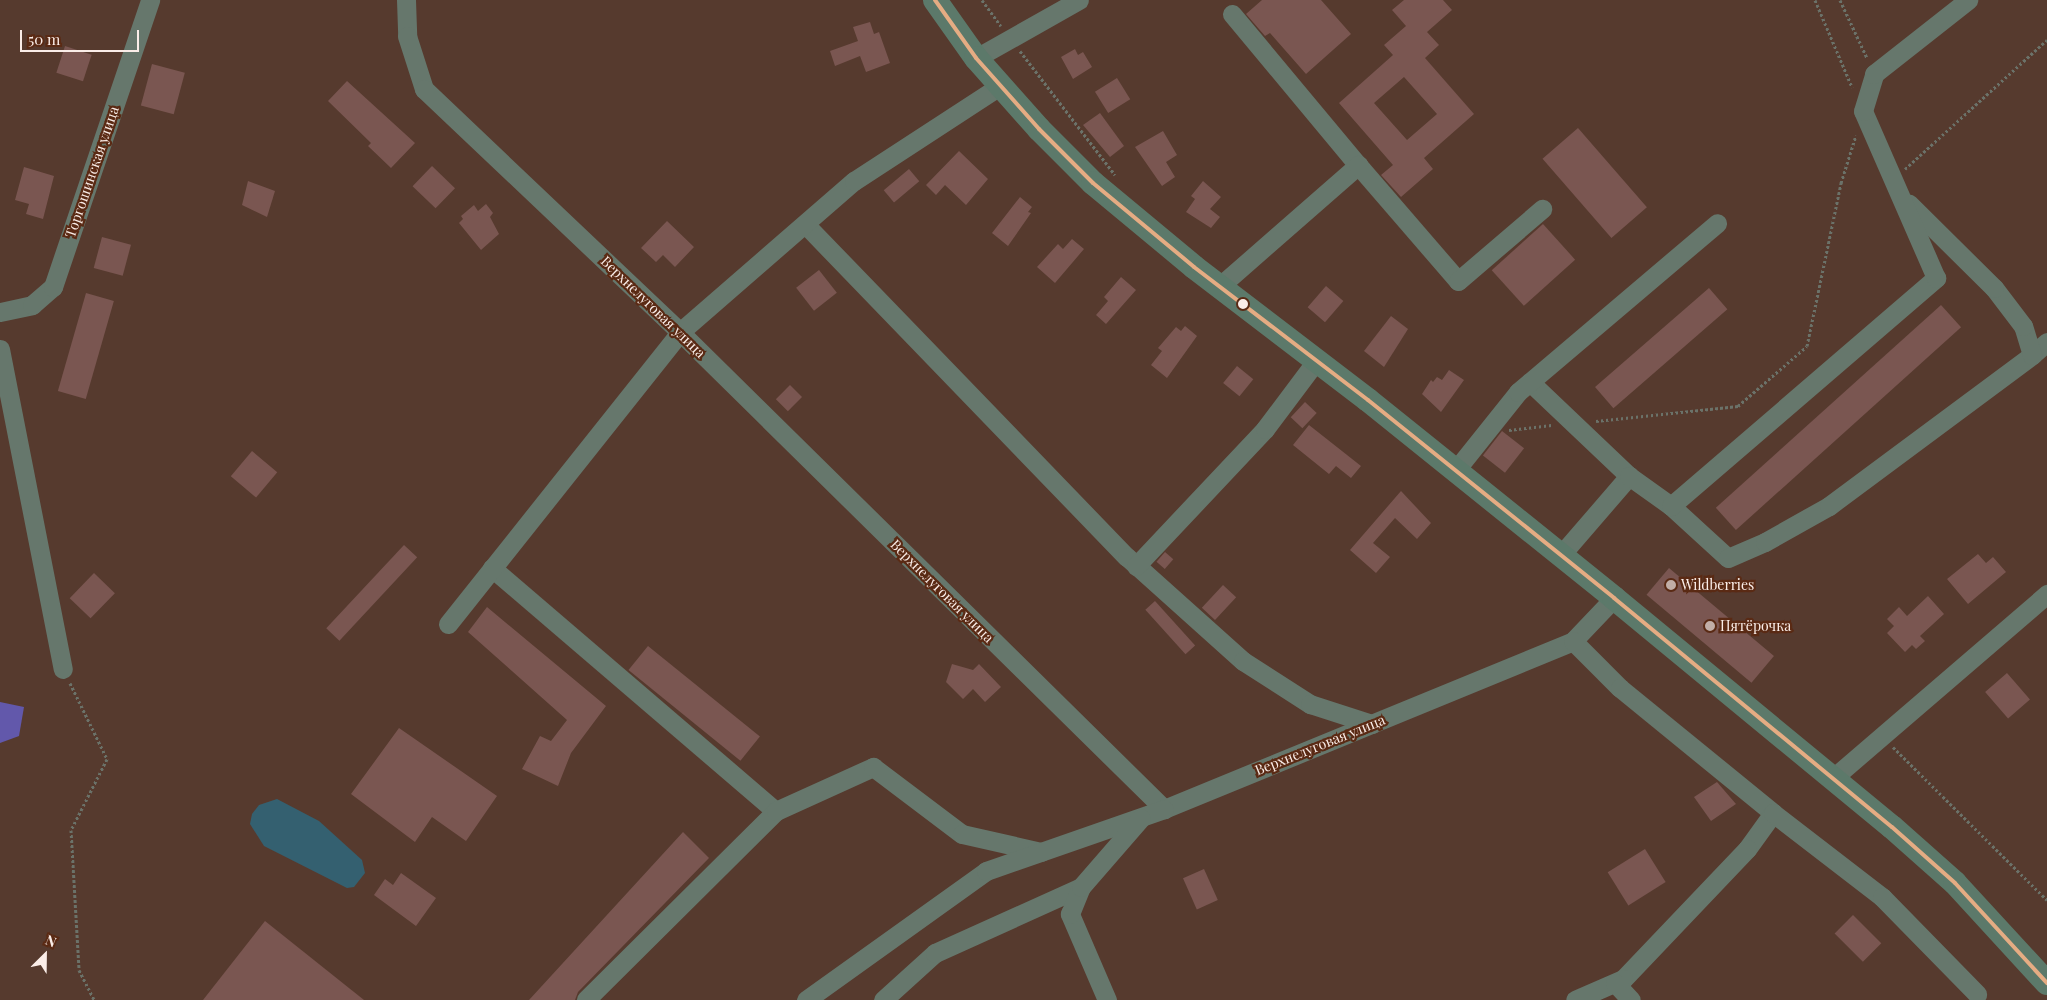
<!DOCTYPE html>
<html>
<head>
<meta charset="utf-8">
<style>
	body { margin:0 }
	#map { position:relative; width:2047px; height:1000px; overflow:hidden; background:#563a2e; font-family:"Playfair Display",serif }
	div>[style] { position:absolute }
	.green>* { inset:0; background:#6258ab }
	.water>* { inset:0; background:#346070 }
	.building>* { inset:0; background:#7a5651; transform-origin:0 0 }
	.path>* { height:3px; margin-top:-1.5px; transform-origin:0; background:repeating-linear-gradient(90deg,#6b7269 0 2.5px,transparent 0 5px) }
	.minor>* { height:19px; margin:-9.5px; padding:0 9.5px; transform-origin:9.5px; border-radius:9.5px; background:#66776c }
	.major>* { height:24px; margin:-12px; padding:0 12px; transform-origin:12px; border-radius:12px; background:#5c796a }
	.bus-1>* { height:4px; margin:-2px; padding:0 2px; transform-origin:2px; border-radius:2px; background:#e5ac83 }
	.dots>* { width:14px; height:14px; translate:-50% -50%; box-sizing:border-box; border:2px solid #5a2a14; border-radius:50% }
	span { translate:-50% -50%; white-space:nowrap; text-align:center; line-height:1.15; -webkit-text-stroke:4.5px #5a2a14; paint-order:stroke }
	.street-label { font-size:14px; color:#faede8 }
	.poi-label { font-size:14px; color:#faede8 }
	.left { translate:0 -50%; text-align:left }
	.north { position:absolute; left:20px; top:930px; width:50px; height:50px; -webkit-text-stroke:4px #5a2a14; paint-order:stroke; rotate:23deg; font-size:14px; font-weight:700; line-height:20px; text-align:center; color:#faede8 }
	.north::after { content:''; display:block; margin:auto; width:18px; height:22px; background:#faede8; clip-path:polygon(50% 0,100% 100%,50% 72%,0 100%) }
	.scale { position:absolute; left:20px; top:30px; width:119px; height:22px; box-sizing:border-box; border:2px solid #faede8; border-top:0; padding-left:6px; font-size:15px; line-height:18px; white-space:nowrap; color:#faede8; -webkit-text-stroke:4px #5a2a14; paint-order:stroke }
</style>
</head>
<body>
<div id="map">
	<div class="green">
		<div style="clip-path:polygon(0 702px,24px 707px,19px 736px,0 743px)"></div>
	</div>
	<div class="water">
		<div style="clip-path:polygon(277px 799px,319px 821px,362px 860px,365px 873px,354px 887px,347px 888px,264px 846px,250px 824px,252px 814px,259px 805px)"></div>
	</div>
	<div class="building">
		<div style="clip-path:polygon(1262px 0,1321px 0,1351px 34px,1306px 74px,1270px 33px,1265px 36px,1246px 14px)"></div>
		<div style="clip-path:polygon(evenodd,1404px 0,1443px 0,1452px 10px,1427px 32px,1439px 45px,1425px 58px,1474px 114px,1424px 158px,1433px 169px,1401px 197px,1381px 175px,1393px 165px,1339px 103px,1393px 55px,1384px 45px,1406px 26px,1392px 10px,1404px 0,1404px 77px,1437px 114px,1407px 140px,1374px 103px,1404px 77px)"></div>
		<div style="clip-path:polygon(870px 22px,874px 34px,879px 32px,890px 63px,866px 72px,860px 56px,835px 66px,830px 51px,858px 41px,853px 27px)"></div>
		<div style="left:65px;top:46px;width:28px;height:28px;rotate:18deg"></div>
		<div style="clip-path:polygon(1075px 49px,1078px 55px,1083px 52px,1092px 67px,1073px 79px,1061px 57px)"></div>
		<div style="left:152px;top:64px;width:34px;height:43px;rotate:15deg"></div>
		<div style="left:1117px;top:78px;width:25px;height:26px;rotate:58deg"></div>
		<div style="clip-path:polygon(347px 81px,415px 143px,391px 168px,368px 146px,371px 143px,328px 101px)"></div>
		<div style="clip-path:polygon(1100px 113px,1124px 146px,1110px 157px,1083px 125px)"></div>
		<div style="left:1578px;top:128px;width:105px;height:47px;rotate:49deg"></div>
		<div style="clip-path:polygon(1163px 131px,1177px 155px,1166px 162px,1175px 177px,1162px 186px,1135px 147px)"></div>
		<div style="clip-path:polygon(959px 151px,988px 179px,966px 205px,945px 185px,936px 195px,926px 185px)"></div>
		<div style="left:432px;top:166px;width:32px;height:28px;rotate:44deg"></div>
		<div style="clip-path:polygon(24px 167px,54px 176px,43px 219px,26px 214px,29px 204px,15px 200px)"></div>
		<div style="left:909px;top:169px;width:16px;height:33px;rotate:50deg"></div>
		<div style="clip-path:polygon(248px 181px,275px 191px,267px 217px,242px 205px)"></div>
		<div style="clip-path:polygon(1203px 181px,1221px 197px,1210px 209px,1220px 217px,1211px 228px,1186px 212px,1195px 199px,1191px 196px)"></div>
		<div style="clip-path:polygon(1020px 197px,1032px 207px,1028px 212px,1031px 213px,1008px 246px,992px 233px)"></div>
		<div style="clip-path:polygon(486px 204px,493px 213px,490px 217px,499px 234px,481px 250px,459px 223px,463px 219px,461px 216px,474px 205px,478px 211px)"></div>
		<div style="clip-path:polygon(667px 221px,694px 247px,675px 267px,663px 255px,656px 262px,641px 248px)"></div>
		<div style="left:1543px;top:224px;width:48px;height:69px;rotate:48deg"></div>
		<div style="left:102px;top:237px;width:30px;height:32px;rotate:15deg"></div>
		<div style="clip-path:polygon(1072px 239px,1084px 249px,1055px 283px,1037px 267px,1058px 244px,1063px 249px)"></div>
		<div style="left:819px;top:270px;width:29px;height:29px;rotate:52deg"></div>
		<div style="clip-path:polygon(1121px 277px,1136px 290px,1106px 324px,1096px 315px,1108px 301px,1104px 297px)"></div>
		<div style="left:1326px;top:286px;width:23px;height:28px;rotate:41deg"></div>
		<div style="left:1709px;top:288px;width:28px;height:151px;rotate:49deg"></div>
		<div style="left:86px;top:293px;width:29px;height:102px;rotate:16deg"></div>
		<div style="left:1941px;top:305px;width:30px;height:303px;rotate:48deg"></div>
		<div style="clip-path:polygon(1391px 316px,1408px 329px,1384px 367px,1364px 351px)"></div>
		<div style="clip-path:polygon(1185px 326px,1197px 336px,1167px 378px,1151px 365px,1162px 351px,1158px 348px,1176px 327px,1181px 331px)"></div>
		<div style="left:1237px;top:366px;width:21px;height:22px;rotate:39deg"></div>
		<div style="clip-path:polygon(1449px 370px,1464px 380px,1441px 412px,1422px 394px,1431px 380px,1433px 382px,1437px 377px,1442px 380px)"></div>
		<div style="left:790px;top:385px;width:17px;height:20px;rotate:45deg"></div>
		<div style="left:1305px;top:402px;width:16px;height:21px;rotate:43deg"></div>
		<div style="clip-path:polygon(1309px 425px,1361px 466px,1351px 478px,1336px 466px,1329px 474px,1293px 445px)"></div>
		<div style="left:1502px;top:431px;width:28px;height:31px;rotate:38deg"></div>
		<div style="left:252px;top:451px;width:33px;height:33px;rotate:40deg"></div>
		<div style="clip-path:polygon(1401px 491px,1431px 523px,1417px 539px,1395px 518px,1373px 543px,1390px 557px,1376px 573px,1350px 550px)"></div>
		<div style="left:404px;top:545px;width:18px;height:114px;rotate:43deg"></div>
		<div style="left:1165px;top:552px;width:11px;height:13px;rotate:41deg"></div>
		<div style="clip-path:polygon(1978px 554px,1986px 563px,1993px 557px,2006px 572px,1968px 604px,1947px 579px)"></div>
		<div style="left:1669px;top:568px;width:137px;height:35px;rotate:40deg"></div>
		<div style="left:94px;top:573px;width:29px;height:35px;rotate:44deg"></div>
		<div style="left:1223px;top:585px;width:18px;height:31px;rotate:43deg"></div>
		<div style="clip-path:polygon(1928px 596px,1944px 614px,1920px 636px,1925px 641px,1916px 649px,1912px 645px,1905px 652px,1887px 633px,1894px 626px,1887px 619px,1899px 607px,1907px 616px)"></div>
		<div style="left:1155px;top:601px;width:60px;height:13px;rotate:48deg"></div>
		<div style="clip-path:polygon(487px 607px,606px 706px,571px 753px,558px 786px,522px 769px,540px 736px,551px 741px,567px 720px,468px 632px)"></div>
		<div style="left:648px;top:646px;width:144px;height:31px;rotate:39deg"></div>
		<div style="clip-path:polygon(952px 664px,973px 670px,979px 664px,1001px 687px,985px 702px,973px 689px,963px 699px,946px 682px)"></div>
		<div style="left:2007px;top:673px;width:35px;height:29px;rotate:49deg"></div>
		<div style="clip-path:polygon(399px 728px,497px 796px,466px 841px,432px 817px,415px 842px,351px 794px)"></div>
		<div style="clip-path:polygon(1717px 782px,1736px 804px,1711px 821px,1694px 797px)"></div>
		<div style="clip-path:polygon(683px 832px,709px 858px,578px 992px,575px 1000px,529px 1000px)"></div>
		<div style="left:1645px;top:849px;width:39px;height:44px;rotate:58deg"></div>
		<div style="left:1204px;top:869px;width:34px;height:23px;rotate:66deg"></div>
		<div style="clip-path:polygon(401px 873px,436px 898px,416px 926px,374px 895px,385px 879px,393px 885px)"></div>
		<div style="left:1853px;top:915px;width:40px;height:26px;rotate:45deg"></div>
		<div style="clip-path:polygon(265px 921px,364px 1000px,203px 1000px)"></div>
	</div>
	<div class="path">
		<div style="left:982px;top:0;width:32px;rotate:54deg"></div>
		<div style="left:1815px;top:0;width:95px;rotate:67deg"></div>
		<div style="left:1840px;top:0;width:64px;rotate:65deg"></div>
		<div style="left:1020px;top:51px;width:156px;rotate:52.5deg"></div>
		<div style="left:1905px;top:169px;width:192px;rotate:-42.3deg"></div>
		<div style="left:1596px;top:421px;width:143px;rotate:-6deg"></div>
		<div style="left:1738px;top:406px;width:91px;rotate:-41deg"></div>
		<div style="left:1807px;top:346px;width:167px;rotate:-78.2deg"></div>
		<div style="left:1841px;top:183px;width:50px;rotate:-72.6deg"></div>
		<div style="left:1509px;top:430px;width:43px;rotate:-6.6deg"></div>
		<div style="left:70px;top:683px;width:85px;rotate:64deg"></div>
		<div style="left:107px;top:759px;width:80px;rotate:116.9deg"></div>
		<div style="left:71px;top:830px;width:140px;rotate:86.7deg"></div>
		<div style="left:79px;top:970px;width:34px;rotate:63deg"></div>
		<div style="left:1893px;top:747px;width:217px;rotate:44.8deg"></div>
	</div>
	<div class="minor">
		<div style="left:406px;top:0;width:36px;rotate:88deg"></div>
		<div style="left:407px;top:36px;width:56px;rotate:72.2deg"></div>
		<div style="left:424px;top:89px;width:353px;rotate:43.5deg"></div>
		<div style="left:680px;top:332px;width:680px;rotate:44.58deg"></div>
		<div style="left:1164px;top:809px;width:442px;rotate:-22.3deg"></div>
		<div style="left:1573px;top:641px;width:59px;rotate:-46.4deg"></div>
		<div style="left:1232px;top:14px;width:197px;rotate:50.2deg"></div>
		<div style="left:976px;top:58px;width:118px;rotate:-29.4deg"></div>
		<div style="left:805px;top:224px;width:463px;rotate:46deg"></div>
		<div style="left:1127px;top:557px;width:156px;rotate:41.9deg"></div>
		<div style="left:1243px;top:661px;width:80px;rotate:32.7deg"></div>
		<div style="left:1310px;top:704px;width:65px;rotate:17.9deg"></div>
		<div style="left:1220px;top:286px;width:184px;rotate:-41.2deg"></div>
		<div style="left:1358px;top:165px;width:153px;rotate:49.2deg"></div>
		<div style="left:1458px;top:281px;width:111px;rotate:-40.6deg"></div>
		<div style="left:0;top:312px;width:33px;rotate:-12deg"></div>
		<div style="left:32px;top:305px;width:28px;rotate:-41deg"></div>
		<div style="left:53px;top:287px;width:303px;rotate:-71.3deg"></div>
		<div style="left:0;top:349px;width:326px;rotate:78.9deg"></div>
		<div style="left:2032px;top:355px;width:20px;rotate:-41deg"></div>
		<div style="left:1530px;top:382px;width:137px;rotate:43.5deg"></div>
		<div style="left:1455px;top:471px;width:101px;rotate:-51.4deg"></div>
		<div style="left:1518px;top:392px;width:261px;rotate:-40.3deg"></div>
		<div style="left:1671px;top:506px;width:77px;rotate:42.4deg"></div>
		<div style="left:1728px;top:558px;width:40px;rotate:-23.4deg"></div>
		<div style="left:1765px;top:542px;width:73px;rotate:-29.4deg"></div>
		<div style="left:1829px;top:506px;width:253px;rotate:-36.6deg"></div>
		<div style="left:2032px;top:355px;width:30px;rotate:-107deg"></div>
		<div style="left:2023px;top:326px;width:48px;rotate:-127.3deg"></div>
		<div style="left:1994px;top:288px;width:120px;rotate:-135.3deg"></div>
		<div style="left:1560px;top:556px;width:106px;rotate:-49.2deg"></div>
		<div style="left:1629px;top:476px;width:52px;rotate:35.5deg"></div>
		<div style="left:1671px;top:506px;width:350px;rotate:-40.7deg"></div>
		<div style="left:1936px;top:278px;width:182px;rotate:-113.6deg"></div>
		<div style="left:1863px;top:111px;width:39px;rotate:-73deg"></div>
		<div style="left:1874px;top:74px;width:120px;rotate:-38.2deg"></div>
		<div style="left:1136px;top:566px;width:188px;rotate:-46.7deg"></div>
		<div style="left:1265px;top:429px;width:85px;rotate:-53.1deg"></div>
		<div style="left:492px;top:568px;width:374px;rotate:40.6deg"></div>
		<div style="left:776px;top:811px;width:268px;rotate:135.2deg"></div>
		<div style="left:448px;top:624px;width:373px;rotate:-51.5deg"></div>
		<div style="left:680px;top:332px;width:230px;rotate:-41deg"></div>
		<div style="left:854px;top:181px;width:176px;rotate:-33.1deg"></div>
		<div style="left:1573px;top:641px;width:66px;rotate:45deg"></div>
		<div style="left:1620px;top:688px;width:198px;rotate:39.2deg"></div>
		<div style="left:1773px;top:813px;width:44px;rotate:125.8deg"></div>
		<div style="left:1747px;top:849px;width:180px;rotate:133.6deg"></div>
		<div style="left:1623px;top:979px;width:52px;rotate:156.4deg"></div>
		<div style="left:1832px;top:779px;width:284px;rotate:-40.7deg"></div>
		<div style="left:776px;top:811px;width:107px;rotate:-24.4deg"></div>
		<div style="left:873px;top:767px;width:111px;rotate:37deg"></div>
		<div style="left:962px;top:834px;width:81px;rotate:12.8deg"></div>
		<div style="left:1773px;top:813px;width:138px;rotate:37.6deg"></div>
		<div style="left:1882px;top:897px;width:136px;rotate:45.6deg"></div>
		<div style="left:1615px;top:983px;width:23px;rotate:47deg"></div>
		<div style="left:806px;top:1000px;width:221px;rotate:-35.6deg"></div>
		<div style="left:986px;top:871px;width:188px;rotate:-19.2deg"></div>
		<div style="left:883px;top:1000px;width:70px;rotate:-42.1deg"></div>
		<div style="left:935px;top:953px;width:160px;rotate:-24.3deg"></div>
		<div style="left:1107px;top:1000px;width:94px;rotate:-113.3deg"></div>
		<div style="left:1070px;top:914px;width:29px;rotate:-68deg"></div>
		<div style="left:1081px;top:887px;width:91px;rotate:-49deg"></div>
	</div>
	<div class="major">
		<div style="left:935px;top:0;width:71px;rotate:54.7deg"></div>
		<div style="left:976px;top:58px;width:95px;rotate:48.4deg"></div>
		<div style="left:1039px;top:129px;width:76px;rotate:45deg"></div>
		<div style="left:1093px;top:183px;width:131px;rotate:39.7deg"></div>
		<div style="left:1194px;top:267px;width:219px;rotate:37.4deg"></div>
		<div style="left:1368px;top:400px;width:316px;rotate:38.8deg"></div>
		<div style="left:1614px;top:598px;width:360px;rotate:39.5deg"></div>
		<div style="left:1892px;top:827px;width:84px;rotate:41.6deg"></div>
		<div style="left:1955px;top:883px;width:136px;rotate:47.4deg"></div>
	</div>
	<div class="bus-1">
		<div style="left:935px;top:0;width:71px;rotate:54.7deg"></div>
		<div style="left:976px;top:58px;width:95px;rotate:48.4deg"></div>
		<div style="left:1039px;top:129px;width:76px;rotate:45deg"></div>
		<div style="left:1093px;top:183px;width:131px;rotate:39.7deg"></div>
		<div style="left:1194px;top:267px;width:219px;rotate:37.4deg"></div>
		<div style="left:1368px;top:400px;width:316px;rotate:38.8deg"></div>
		<div style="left:1614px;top:598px;width:360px;rotate:39.5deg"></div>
		<div style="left:1892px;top:827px;width:84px;rotate:41.6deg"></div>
		<div style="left:1955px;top:883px;width:136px;rotate:47.4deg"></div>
	</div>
	<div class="dots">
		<div style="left:1243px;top:304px;background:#faede8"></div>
		<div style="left:1671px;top:585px;background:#c1aea7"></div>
		<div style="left:1710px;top:626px;background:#c1aea7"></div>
	</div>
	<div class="street-label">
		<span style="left:92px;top:172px;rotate:-71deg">Торгошинская улица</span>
		<span style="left:653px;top:307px;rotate:44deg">Верхнелуговая улица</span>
		<span style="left:942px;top:591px;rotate:45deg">Верхнелуговая улица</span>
		<span style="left:1320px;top:745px;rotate:-22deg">Верхнелуговая улица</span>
	</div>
	<div class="poi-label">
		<span class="left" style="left:1681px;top:585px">Wildberries</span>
		<span class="left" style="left:1720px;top:626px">Пятёрочка</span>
	</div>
	<div class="north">N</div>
	<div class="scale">50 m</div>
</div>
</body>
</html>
